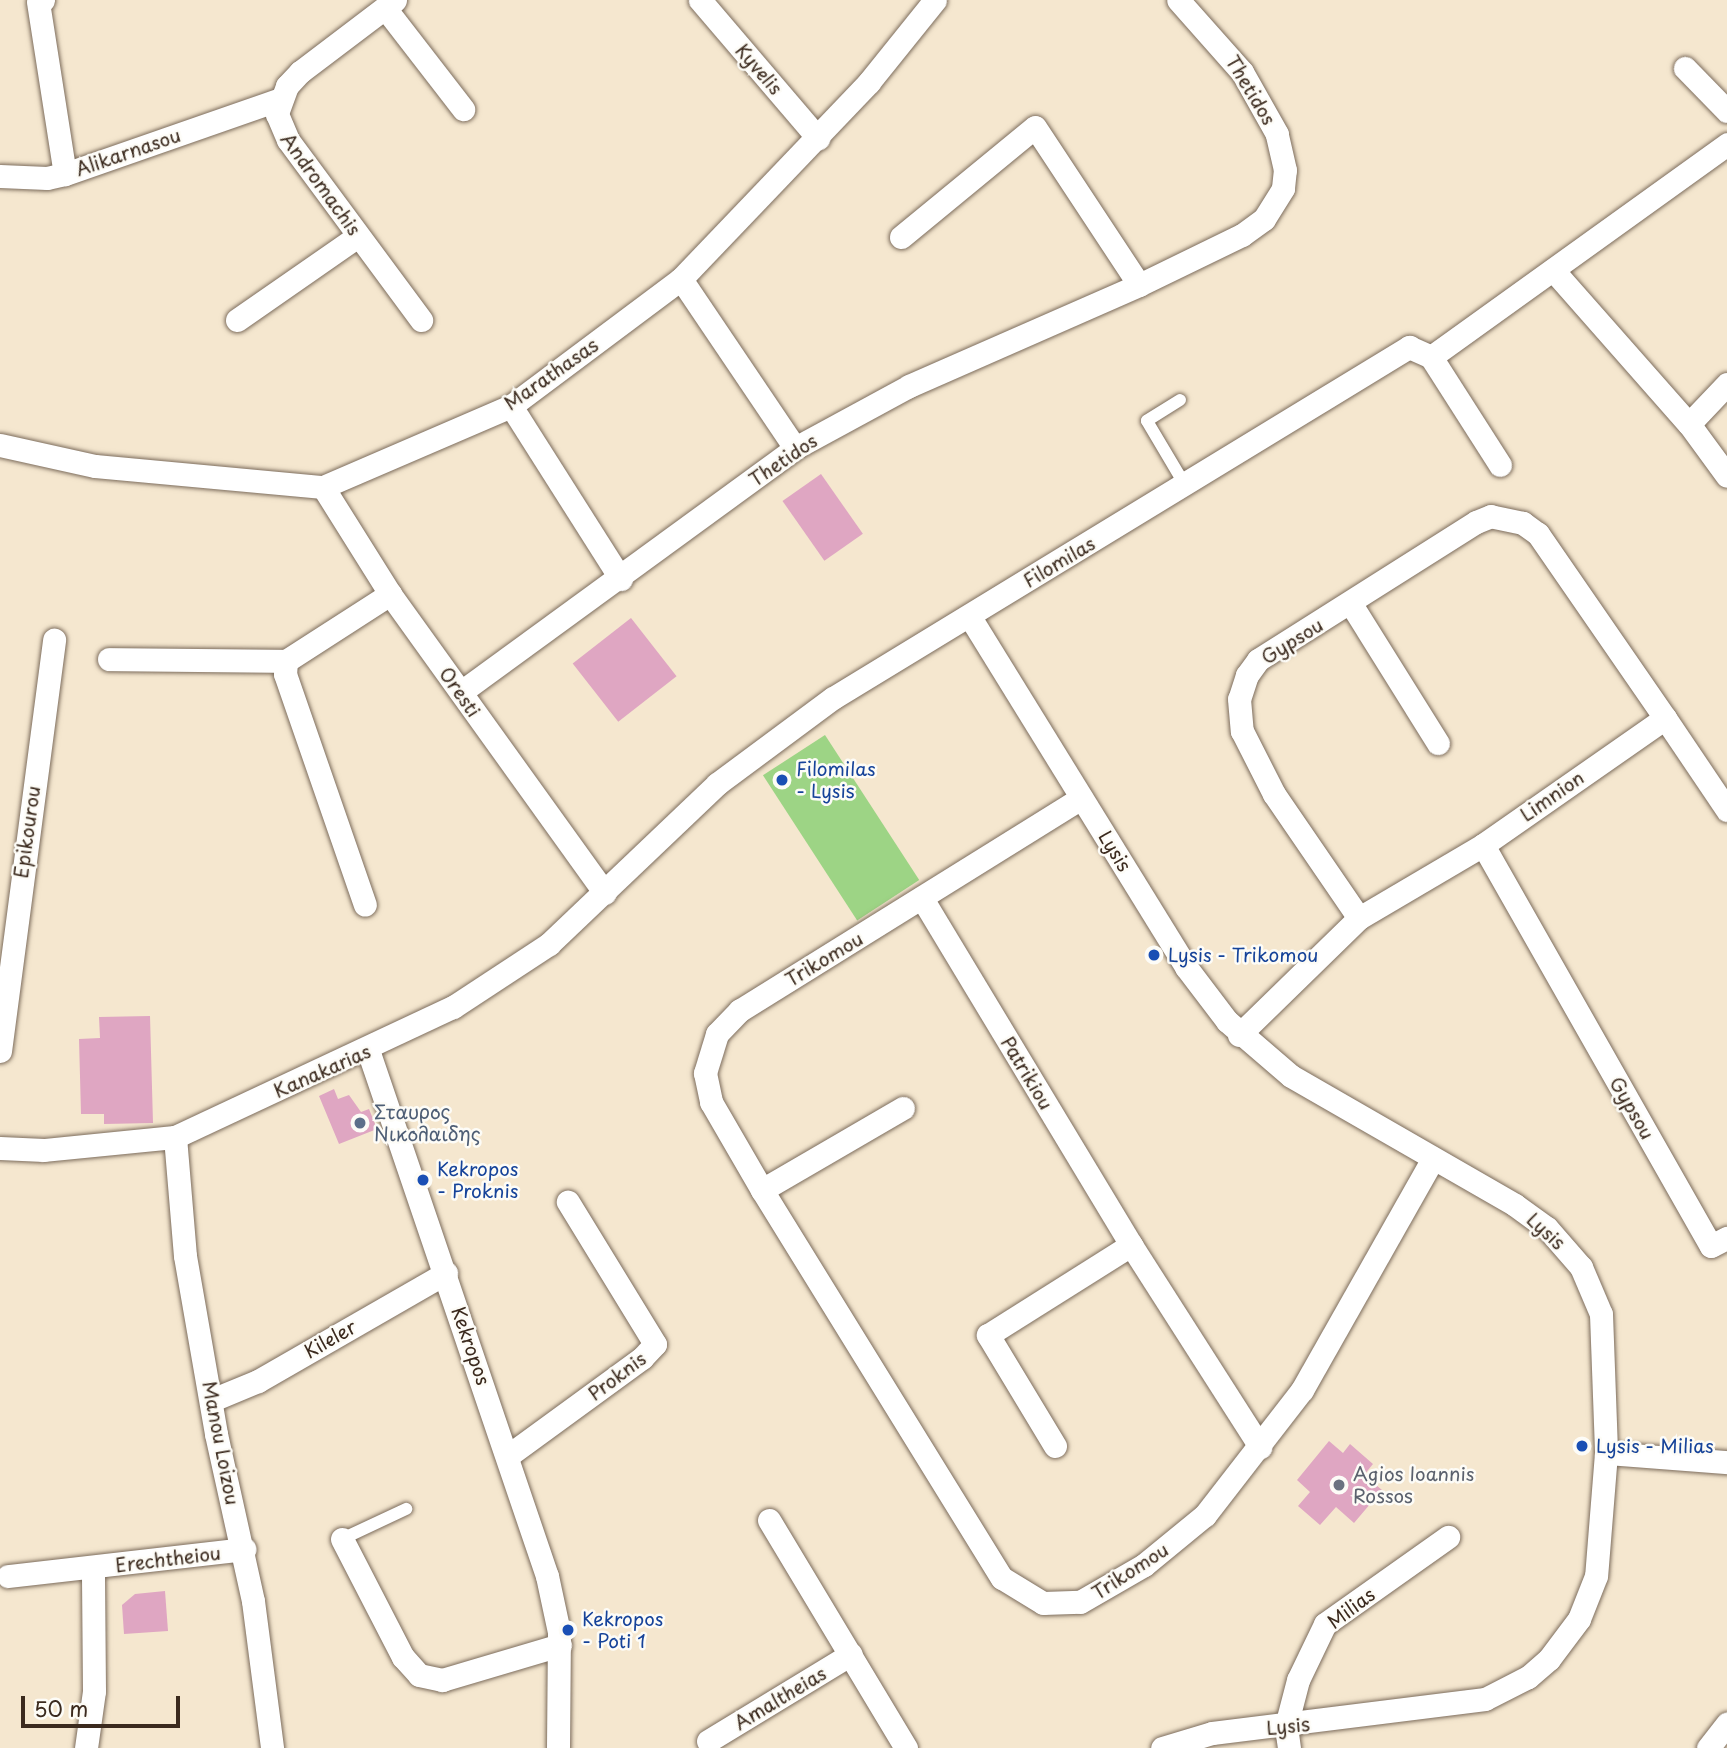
<!DOCTYPE html>
<html>
<head>
<meta charset="utf-8">
<style>
	body { margin:0 }
	#map { position:relative; width:1727px; height:1748px; overflow:hidden; background:#f5e7cf; font-family:"Playpen Sans",sans-serif }
	div>[style] { position:absolute }
	.green>* { inset:0; background:#9dd485; transform-origin:0 0 }
	.building>* { inset:0; background:#dfa6c2; transform-origin:0 0 }
	.roads { filter:drop-shadow(0 0 2px #7c6c5c) drop-shadow(0 0 2px #7c6c5c) }
	.lane>* { height:12px; margin:-6px; padding:0 6px; transform-origin:6px; border-radius:6px; background:#fff }
	.street>* { height:23px; margin:-11.5px; padding:0 11.5px; transform-origin:11.5px; border-radius:11.5px; background:#fff }
	.dots>* { width:19px; height:19px; translate:-50% -50%; box-sizing:border-box; border:4px solid #fdfcf7; border-radius:50% }
	span { translate:-50% -50%; white-space:nowrap; text-align:center; line-height:1.15; -webkit-text-stroke:5px #fdfcf7; paint-order:stroke }
	.street-label { font-size:19px; color:#3b2a1e }
	.transit-label { font-size:19px; color:#164399 }
	.left { translate:0 -50%; text-align:left }
	.service-label { font-size:19px; color:#4e5e75 }
	.worship-label { font-size:19px; color:#5b616d }
	.scale { position:absolute; left:21px; top:1696px; width:159px; height:32px; box-sizing:border-box; border:4px solid #3b2a1e; border-top:0; padding-left:9px; font-size:21px; line-height:24px; white-space:nowrap; color:#3b2a1e; -webkit-text-stroke:5px #fdfcf7; paint-order:stroke }
</style>
</head>
<body>
<div id="map">
	<div class="green">
		<div style="left:825px;top:735px;width:173px;height:74px;rotate:57deg"></div>
	</div>
	<div class="building">
		<div style="left:821px;top:474px;width:73px;height:47px;rotate:55deg"></div>
		<div style="left:631px;top:618px;width:74px;height:74px;rotate:52deg"></div>
		<div style="clip-path:polygon(150px 1016px,153px 1123px,104px 1124px,104px 1114px,81px 1114px,79px 1039px,100px 1038px,99px 1017px)"></div>
		<div style="clip-path:polygon(334px 1089px,338px 1099px,349px 1095px,361px 1112px,369px 1109px,377px 1129px,339px 1144px,319px 1096px)"></div>
		<div style="clip-path:polygon(1329px 1441px,1343px 1453px,1350px 1444px,1373px 1464px,1364px 1475px,1382px 1490px,1354px 1523px,1336px 1507px,1320px 1525px,1298px 1506px,1310px 1492px,1297px 1480px)"></div>
		<div style="clip-path:polygon(165px 1591px,168px 1631px,124px 1634px,122px 1605px,135px 1594px)"></div>
	</div>
	<div class="roads">
		<div class="lane">
			<div style="left:1180px;top:400px;width:39px;rotate:148deg"></div>
			<div style="left:1147px;top:421px;width:74px;rotate:59.3deg"></div>
			<div style="left:342px;top:1539px;width:71px;rotate:-25.1deg"></div>
		</div>
		<div class="street">
			<div style="left:43px;top:0;width:5px;rotate:158deg"></div>
			<div style="left:38px;top:2px;width:174px;rotate:81.1deg"></div>
			<div style="left:395px;top:0;width:119px;rotate:142.8deg"></div>
			<div style="left:300px;top:72px;width:19px;rotate:133deg"></div>
			<div style="left:287px;top:86px;width:30px;rotate:110deg"></div>
			<div style="left:277px;top:114px;width:28px;rotate:67deg"></div>
			<div style="left:288px;top:140px;width:224px;rotate:53.5deg"></div>
			<div style="left:700px;top:0;width:182px;rotate:49.5deg"></div>
			<div style="left:385px;top:8px;width:128px;rotate:52.3deg"></div>
			<div style="left:1685px;top:68px;width:60px;rotate:45.7deg"></div>
			<div style="left:0;top:176px;width:47px;rotate:2.4deg"></div>
			<div style="left:47px;top:178px;width:18px;rotate:-13deg"></div>
			<div style="left:65px;top:174px;width:228px;rotate:-19.2deg"></div>
			<div style="left:901px;top:237px;width:173px;rotate:-39.4deg"></div>
			<div style="left:1035px;top:127px;width:189px;rotate:56.6deg"></div>
			<div style="left:1553px;top:270px;width:205px;rotate:48.6deg"></div>
			<div style="left:1689px;top:424px;width:64px;rotate:53.8deg"></div>
			<div style="left:681px;top:279px;width:204px;rotate:56deg"></div>
			<div style="left:237px;top:320px;width:147px;rotate:-34.8deg"></div>
			<div style="left:1431px;top:357px;width:365px;rotate:-35.7deg"></div>
			<div style="left:511px;top:406px;width:205px;rotate:57.6deg"></div>
			<div style="left:1689px;top:424px;width:55px;rotate:-46.5deg"></div>
			<div style="left:0;top:445px;width:97px;rotate:12.5deg"></div>
			<div style="left:95px;top:466px;width:229px;rotate:5.3deg"></div>
			<div style="left:323px;top:487px;width:205px;rotate:-23.3deg"></div>
			<div style="left:511px;top:406px;width:212px;rotate:-36.8deg"></div>
			<div style="left:681px;top:279px;width:272px;rotate:-46.3deg"></div>
			<div style="left:869px;top:82px;width:105px;rotate:-51.2deg"></div>
			<div style="left:323px;top:487px;width:126px;rotate:57.9deg"></div>
			<div style="left:390px;top:594px;width:368px;rotate:54.3deg"></div>
			<div style="left:1351px;top:604px;width:164px;rotate:58deg"></div>
			<div style="left:970px;top:617px;width:411px;rotate:58.3deg"></div>
			<div style="left:1186px;top:967px;width:68px;rotate:52.8deg"></div>
			<div style="left:1227px;top:1021px;width:84px;rotate:40.7deg"></div>
			<div style="left:1291px;top:1076px;width:258px;rotate:29.9deg"></div>
			<div style="left:1515px;top:1205px;width:39px;rotate:36deg"></div>
			<div style="left:1547px;top:1228px;width:52px;rotate:48.9deg"></div>
			<div style="left:1581px;top:1267px;width:51px;rotate:66.9deg"></div>
			<div style="left:1601px;top:1314px;width:139px;rotate:87.9deg"></div>
			<div style="left:1606px;top:1453px;width:123px;rotate:94.6deg"></div>
			<div style="left:1596px;top:1576px;width:46px;rotate:111.6deg"></div>
			<div style="left:1579px;top:1619px;width:50px;rotate:126.9deg"></div>
			<div style="left:1549px;top:1659px;width:28px;rotate:139deg"></div>
			<div style="left:1528px;top:1677px;width:48px;rotate:152.9deg"></div>
			<div style="left:1485px;top:1699px;width:275px;rotate:172.9deg"></div>
			<div style="left:1212px;top:1733px;width:52px;rotate:163.3deg"></div>
			<div style="left:109px;top:659px;width:177px;rotate:0.6deg"></div>
			<div style="left:286px;top:661px;width:124px;rotate:-32.8deg"></div>
			<div style="left:286px;top:661px;width:13px;rotate:94deg"></div>
			<div style="left:285px;top:674px;width:244px;rotate:70.9deg"></div>
			<div style="left:461px;top:692px;width:414px;rotate:-36.1deg"></div>
			<div style="left:795px;top:448px;width:130px;rotate:-28.5deg"></div>
			<div style="left:909px;top:386px;width:251px;rotate:-23.7deg"></div>
			<div style="left:1139px;top:285px;width:114px;rotate:-25.9deg"></div>
			<div style="left:1242px;top:235px;width:27px;rotate:-36deg"></div>
			<div style="left:1264px;top:219px;width:36px;rotate:-58deg"></div>
			<div style="left:1283px;top:188px;width:18px;rotate:-84deg"></div>
			<div style="left:1285px;top:170px;width:37px;rotate:-103deg"></div>
			<div style="left:1277px;top:134px;width:71px;rotate:-119.4deg"></div>
			<div style="left:1242px;top:72px;width:96px;rotate:-131.6deg"></div>
			<div style="left:1665px;top:718px;width:111px;rotate:56deg"></div>
			<div style="left:1081px;top:798px;width:402px;rotate:148.1deg"></div>
			<div style="left:740px;top:1010px;width:33px;rotate:134deg"></div>
			<div style="left:717px;top:1034px;width:41px;rotate:107.1deg"></div>
			<div style="left:705px;top:1073px;width:30px;rotate:78deg"></div>
			<div style="left:711px;top:1102px;width:102px;rotate:59.9deg"></div>
			<div style="left:762px;top:1190px;width:456px;rotate:58.3deg"></div>
			<div style="left:1002px;top:1578px;width:48px;rotate:31.4deg"></div>
			<div style="left:1043px;top:1603px;width:37px;rotate:-2deg"></div>
			<div style="left:1080px;top:1602px;width:74px;rotate:-30deg"></div>
			<div style="left:1144px;top:1565px;width:79px;rotate:-39.3deg"></div>
			<div style="left:1205px;top:1515px;width:158px;rotate:-52.2deg"></div>
			<div style="left:1302px;top:1390px;width:266px;rotate:-60.5deg"></div>
			<div style="left:1483px;top:845px;width:461px;rotate:60.4deg"></div>
			<div style="left:1711px;top:1246px;width:18px;rotate:-27deg"></div>
			<div style="left:923px;top:900px;width:403px;rotate:58.9deg"></div>
			<div style="left:1131px;top:1245px;width:240px;rotate:57.4deg"></div>
			<div style="left:1239px;top:1035px;width:168px;rotate:-44.3deg"></div>
			<div style="left:1359px;top:918px;width:144px;rotate:-30.5deg"></div>
			<div style="left:1483px;top:845px;width:222px;rotate:-34.9deg"></div>
			<div style="left:1665px;top:718px;width:224px;rotate:-124.6deg"></div>
			<div style="left:1538px;top:534px;width:19px;rotate:-144deg"></div>
			<div style="left:1523px;top:523px;width:33px;rotate:-168deg"></div>
			<div style="left:1491px;top:516px;width:16px;rotate:158deg"></div>
			<div style="left:1476px;top:522px;width:258px;rotate:147.7deg"></div>
			<div style="left:1258px;top:660px;width:19px;rotate:126deg"></div>
			<div style="left:1247px;top:675px;width:25px;rotate:108deg"></div>
			<div style="left:1239px;top:699px;width:32px;rotate:85deg"></div>
			<div style="left:1242px;top:731px;width:71px;rotate:63.1deg"></div>
			<div style="left:1274px;top:794px;width:150px;rotate:55.6deg"></div>
			<div style="left:368px;top:1050px;width:556px;rotate:71.21deg"></div>
			<div style="left:547px;top:1576px;width:57px;rotate:77.9deg"></div>
			<div style="left:559px;top:1632px;width:116px;rotate:90.5deg"></div>
			<div style="left:0;top:1051px;width:415px;rotate:-82.5deg"></div>
			<div style="left:175px;top:1137px;width:119px;rotate:85.2deg"></div>
			<div style="left:185px;top:1256px;width:181px;rotate:80.1deg"></div>
			<div style="left:216px;top:1434px;width:171px;rotate:77.5deg"></div>
			<div style="left:253px;top:1601px;width:148px;rotate:82.6deg"></div>
			<div style="left:0;top:1148px;width:44px;rotate:2.6deg"></div>
			<div style="left:44px;top:1150px;width:132px;rotate:-5.7deg"></div>
			<div style="left:175px;top:1137px;width:307px;rotate:-25.1deg"></div>
			<div style="left:453px;top:1007px;width:115px;rotate:-33.3deg"></div>
			<div style="left:549px;top:944px;width:232px;rotate:-43.6deg"></div>
			<div style="left:717px;top:784px;width:144px;rotate:-36.6deg"></div>
			<div style="left:833px;top:698px;width:675px;rotate:-31.36deg"></div>
			<div style="left:1409px;top:347px;width:24px;rotate:24deg"></div>
			<div style="left:1431px;top:357px;width:128px;rotate:57.4deg"></div>
			<div style="left:762px;top:1190px;width:163px;rotate:-30.2deg"></div>
			<div style="left:212px;top:1400px;width:50px;rotate:-22.4deg"></div>
			<div style="left:258px;top:1381px;width:217px;rotate:-29.9deg"></div>
			<div style="left:1055px;top:1446px;width:130px;rotate:-121.1deg"></div>
			<div style="left:988px;top:1335px;width:169px;rotate:-32.2deg"></div>
			<div style="left:1606px;top:1453px;width:121px;rotate:4.3deg"></div>
			<div style="left:509px;top:1455px;width:165px;rotate:-36.1deg"></div>
			<div style="left:642px;top:1358px;width:19px;rotate:-47deg"></div>
			<div style="left:655px;top:1344px;width:167px;rotate:-121.5deg"></div>
			<div style="left:769px;top:1520px;width:266px;rotate:59deg"></div>
			<div style="left:342px;top:1539px;width:133px;rotate:62.7deg"></div>
			<div style="left:403px;top:1657px;width:24px;rotate:48deg"></div>
			<div style="left:419px;top:1675px;width:24px;rotate:12deg"></div>
			<div style="left:442px;top:1680px;width:123px;rotate:-16.5deg"></div>
			<div style="left:8px;top:1576px;width:238px;rotate:-6.5deg"></div>
			<div style="left:708px;top:1741px;width:167px;rotate:-31.3deg"></div>
			<div style="left:86px;top:1748px;width:58px;rotate:-82deg"></div>
			<div style="left:94px;top:1691px;width:122px;rotate:-90.5deg"></div>
			<div style="left:1289px;top:1748px;width:22px;rotate:-98deg"></div>
			<div style="left:1286px;top:1726px;width:48px;rotate:-75.4deg"></div>
			<div style="left:1298px;top:1680px;width:62px;rotate:-64.3deg"></div>
			<div style="left:1325px;top:1624px;width:151px;rotate:-35.3deg"></div>
			<div style="left:1708px;top:1748px;width:31px;rotate:-52deg"></div>
		</div>
	</div>
	<div class="dots">
		<div style="left:782px;top:780px;background:#1a4fb4"></div>
		<div style="left:1154px;top:955px;background:#1a4fb4"></div>
		<div style="left:360px;top:1123px;background:#5c6f8a"></div>
		<div style="left:423px;top:1180px;background:#1a4fb4"></div>
		<div style="left:1582px;top:1446px;background:#1a4fb4"></div>
		<div style="left:1339px;top:1485px;background:#6b7280"></div>
		<div style="left:568px;top:1630px;background:#1a4fb4"></div>
	</div>
	<div class="street-label">
		<span style="left:759px;top:69px;rotate:49deg">Kyvelis</span>
		<span style="left:1251px;top:90px;rotate:59deg">Thetidos</span>
		<span style="left:128px;top:152px;rotate:-19deg">Alikarnasou</span>
		<span style="left:321px;top:184px;rotate:54deg">Andromachis</span>
		<span style="left:551px;top:374px;rotate:-35deg">Marathasas</span>
		<span style="left:783px;top:460px;rotate:-34deg">Thetidos</span>
		<span style="left:1059px;top:562px;rotate:-31deg">Filomilas</span>
		<span style="left:1292px;top:641px;rotate:-32deg">Gypsou</span>
		<span style="left:460px;top:692px;rotate:55deg">Oresti</span>
		<span style="left:1552px;top:796px;rotate:-35deg">Limnion</span>
		<span style="left:27px;top:832px;rotate:-82deg">Epikourou</span>
		<span style="left:1115px;top:851px;rotate:58deg">Lysis</span>
		<span style="left:824px;top:959px;rotate:-31deg">Trikomou</span>
		<span style="left:322px;top:1071px;rotate:-24deg">Kanakarias</span>
		<span style="left:1027px;top:1073px;rotate:59deg">Patrikiou</span>
		<span style="left:1632px;top:1108px;rotate:60deg">Gypsou</span>
		<span style="left:1546px;top:1231px;rotate:42deg">Lysis</span>
		<span style="left:330px;top:1339px;rotate:-30deg">Kileler</span>
		<span style="left:471px;top:1346px;rotate:71deg">Kekropos</span>
		<span style="left:617px;top:1376px;rotate:-37deg">Proknis</span>
		<span style="left:221px;top:1443px;rotate:79deg">Manou Loizou</span>
		<span style="left:168px;top:1559px;rotate:-7deg">Erechtheiou</span>
		<span style="left:1130px;top:1571px;rotate:-33deg">Trikomou</span>
		<span style="left:1351px;top:1608px;rotate:-37deg">Milias</span>
		<span style="left:780px;top:1698px;rotate:-31deg">Amaltheias</span>
		<span style="left:1288px;top:1726px;rotate:-6deg">Lysis</span>
	</div>
	<div class="transit-label">
		<span class="left" style="left:796px;top:780px">Filomilas<br>- Lysis</span>
		<span class="left" style="left:1168px;top:955px">Lysis - Trikomou</span>
		<span class="left" style="left:437px;top:1180px">Kekropos<br>- Proknis</span>
		<span class="left" style="left:1596px;top:1446px">Lysis - Milias</span>
		<span class="left" style="left:582px;top:1630px">Kekropos<br>- Poti 1</span>
	</div>
	<div class="service-label">
		<span class="left" style="left:374px;top:1123px">Σταυρος<br>Νικολαιδης</span>
	</div>
	<div class="worship-label">
		<span class="left" style="left:1353px;top:1485px">Agios Ioannis<br>Rossos</span>
	</div>
	<div class="scale">50 m</div>
</div>
</body>
</html>
